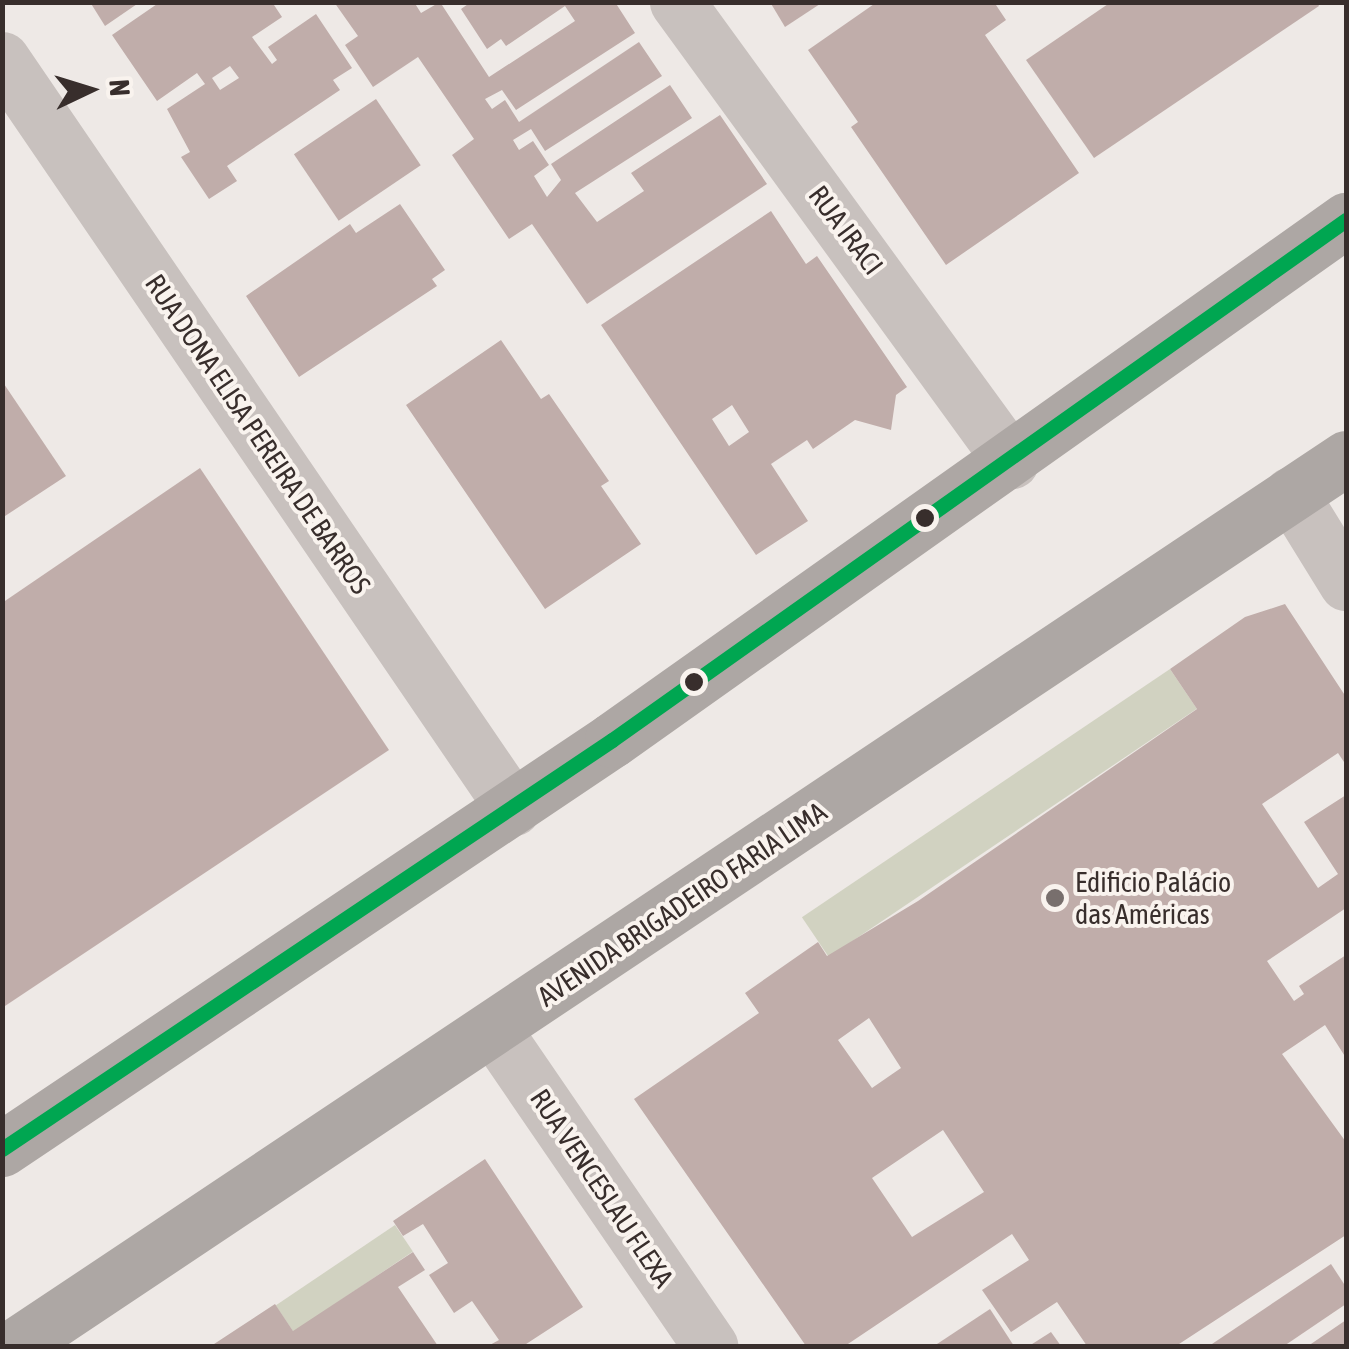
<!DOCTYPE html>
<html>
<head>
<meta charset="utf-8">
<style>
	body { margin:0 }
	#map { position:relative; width:1349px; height:1349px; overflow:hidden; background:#eee9e6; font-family:"Asap Condensed",sans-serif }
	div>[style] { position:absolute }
	.green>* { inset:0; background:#d1d2c1; transform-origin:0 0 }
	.building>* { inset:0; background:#c0adaa; transform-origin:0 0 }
	.minor>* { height:55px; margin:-27.5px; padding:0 27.5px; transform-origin:27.5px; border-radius:27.5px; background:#c8c1be }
	.trunk>* { height:55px; margin:-27.5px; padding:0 27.5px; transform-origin:27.5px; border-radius:27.5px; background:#ada7a4 }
	.bus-1>* { height:15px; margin:-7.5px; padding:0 7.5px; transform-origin:7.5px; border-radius:7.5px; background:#00a651 }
	.dots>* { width:28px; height:28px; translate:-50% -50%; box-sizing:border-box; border:5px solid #f9f3ee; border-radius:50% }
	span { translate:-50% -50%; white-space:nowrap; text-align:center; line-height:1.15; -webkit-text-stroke:8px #f9f3ee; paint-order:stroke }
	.street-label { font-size:28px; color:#382e2c }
	.poi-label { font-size:28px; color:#382e2c }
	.left { translate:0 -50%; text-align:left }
	.frame { position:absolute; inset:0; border:5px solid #382e2c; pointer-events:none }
	.north { position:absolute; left:40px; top:40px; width:100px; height:100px; -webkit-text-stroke:8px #f9f3ee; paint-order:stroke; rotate:86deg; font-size:28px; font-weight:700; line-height:40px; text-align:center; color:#382e2c }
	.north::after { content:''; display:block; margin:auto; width:35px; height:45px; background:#382e2c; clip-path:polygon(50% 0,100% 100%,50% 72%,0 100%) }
</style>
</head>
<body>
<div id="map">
	<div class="green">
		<div style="left:1170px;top:669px;width:48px;height:444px;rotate:56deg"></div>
		<div style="left:395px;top:1225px;width:32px;height:144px;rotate:56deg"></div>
	</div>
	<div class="building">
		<div style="clip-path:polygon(90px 2px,140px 2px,105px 26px)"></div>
		<div style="clip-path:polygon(evenodd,160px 2px,272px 2px,282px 17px,252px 37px,272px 64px,277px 60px,268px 47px,316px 14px,352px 68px,333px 80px,340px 90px,227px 166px,237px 181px,209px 199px,181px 157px,190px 152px,167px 109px,205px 84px,197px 73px,157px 101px,112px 35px,160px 2px,230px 66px,239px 78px,220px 90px,212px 78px,230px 66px)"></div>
		<div style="clip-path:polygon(334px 2px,414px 2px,421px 13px,440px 2px,489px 77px,575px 21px,565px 6px,506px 46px,501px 39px,487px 49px,461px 9px,471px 2px,615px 2px,635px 33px,516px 110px,502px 90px,485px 99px,492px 109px,505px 100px,519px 122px,639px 42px,662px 76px,545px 151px,531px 129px,513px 140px,519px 150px,533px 141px,549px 165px,534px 176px,547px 197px,561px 180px,551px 164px,670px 85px,692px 118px,575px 193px,597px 222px,644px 191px,631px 173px,720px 115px,767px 184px,587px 304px,532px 224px,509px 239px,452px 155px,474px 139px,418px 57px,373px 87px,345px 45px,358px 36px)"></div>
		<div style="clip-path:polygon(770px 2px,823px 2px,785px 27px)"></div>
		<div style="clip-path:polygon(877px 2px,994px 2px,1006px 20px,985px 35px,1079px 173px,946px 265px,851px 127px,858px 122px,808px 50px)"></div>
		<div style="clip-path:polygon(1111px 2px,1317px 2px,1319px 6px,1094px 158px,1026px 60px)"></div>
		<div style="left:376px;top:99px;width:80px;height:99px;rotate:56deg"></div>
		<div style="clip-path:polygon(400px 204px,445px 270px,432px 279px,437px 286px,299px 377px,246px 296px,350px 224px,356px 233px)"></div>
		<div style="clip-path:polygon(evenodd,771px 211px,806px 264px,817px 256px,907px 387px,896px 395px,891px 430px,855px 420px,813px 449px,807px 440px,771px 464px,808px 521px,756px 555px,601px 325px,771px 211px,732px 405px,749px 432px,729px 446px,712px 419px,732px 405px)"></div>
		<div style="clip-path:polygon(501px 340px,541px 399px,549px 394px,609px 481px,601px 486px,641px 544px,545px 609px,406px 405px)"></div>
		<div style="clip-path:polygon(2px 381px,66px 476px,2px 518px)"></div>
		<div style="clip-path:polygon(200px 468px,389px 750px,2px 1008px,2px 603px)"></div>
		<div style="clip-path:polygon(evenodd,1285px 604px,1346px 697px,1346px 765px,1338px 753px,1262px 804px,1318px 888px,1338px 874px,1304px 822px,1346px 795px,1346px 908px,1267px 961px,1294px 1001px,1304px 994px,1299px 986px,1346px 955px,1346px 1058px,1325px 1025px,1282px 1054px,1346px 1142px,1346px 1235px,1176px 1346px,1087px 1346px,1057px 1302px,1011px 1332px,982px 1290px,1029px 1260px,1012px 1234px,845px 1346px,806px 1346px,634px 1099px,759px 1013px,745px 993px,818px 942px,827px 956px,918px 901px,1197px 709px,1170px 669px,1245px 617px,1285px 604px,869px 1018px,901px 1068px,872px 1088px,838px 1040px,869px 1018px,1285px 604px,943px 1130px,984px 1192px,912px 1237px,872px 1178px,943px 1130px)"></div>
		<div style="clip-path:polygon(485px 1159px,583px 1307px,523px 1346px,488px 1346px,499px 1340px,472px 1301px,454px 1313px,429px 1275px,448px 1263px,423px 1224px,403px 1236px,393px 1221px)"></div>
		<div style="clip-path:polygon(413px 1252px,425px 1270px,398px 1287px,438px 1346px,211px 1346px,275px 1304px,293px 1331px)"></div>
		<div style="clip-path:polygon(1331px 1264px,1346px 1287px,1346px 1304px,1284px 1346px,1209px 1346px)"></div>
		<div style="clip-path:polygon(990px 1309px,1014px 1346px,934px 1346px)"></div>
		<div style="clip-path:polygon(1346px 1320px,1346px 1346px,1308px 1346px)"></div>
		<div style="clip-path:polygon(1051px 1332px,1061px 1346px,1029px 1346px)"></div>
	</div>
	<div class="minor">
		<div style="left:677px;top:2px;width:568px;rotate:53.96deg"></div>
		<div style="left:2px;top:59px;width:907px;rotate:55.7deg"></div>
		<div style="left:1291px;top:494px;width:105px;rotate:58.3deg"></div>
		<div style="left:494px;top:1030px;width:383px;rotate:55.6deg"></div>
	</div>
	<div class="trunk">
		<div style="left:2px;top:1149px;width:734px;rotate:-33.84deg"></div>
		<div style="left:612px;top:740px;width:900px;rotate:-35.32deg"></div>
		<div style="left:15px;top:1346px;width:1600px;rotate:-33.71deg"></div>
	</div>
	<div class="bus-1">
		<div style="left:2px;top:1149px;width:734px;rotate:-33.84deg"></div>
		<div style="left:612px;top:740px;width:900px;rotate:-35.32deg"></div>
	</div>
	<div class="dots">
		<div style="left:925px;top:518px;background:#382e2c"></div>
		<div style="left:694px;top:682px;background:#382e2c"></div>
		<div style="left:1055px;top:898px;background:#786f6d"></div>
	</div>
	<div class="street-label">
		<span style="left:846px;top:230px;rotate:53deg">RUA IRACI</span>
		<span style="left:258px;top:434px;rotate:56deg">RUA DONA ELISA PEREIRA DE BARROS</span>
		<span style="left:682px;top:904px;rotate:-34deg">AVENIDA BRIGADEIRO FARIA LIMA</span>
		<span style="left:602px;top:1188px;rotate:56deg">RUA VENCESLAU FLEXA</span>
	</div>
	<div class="poi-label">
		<span class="left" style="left:1075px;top:898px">Edificio Palácio<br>das Américas</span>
	</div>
	<div class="frame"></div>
	<div class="north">N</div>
</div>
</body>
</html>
